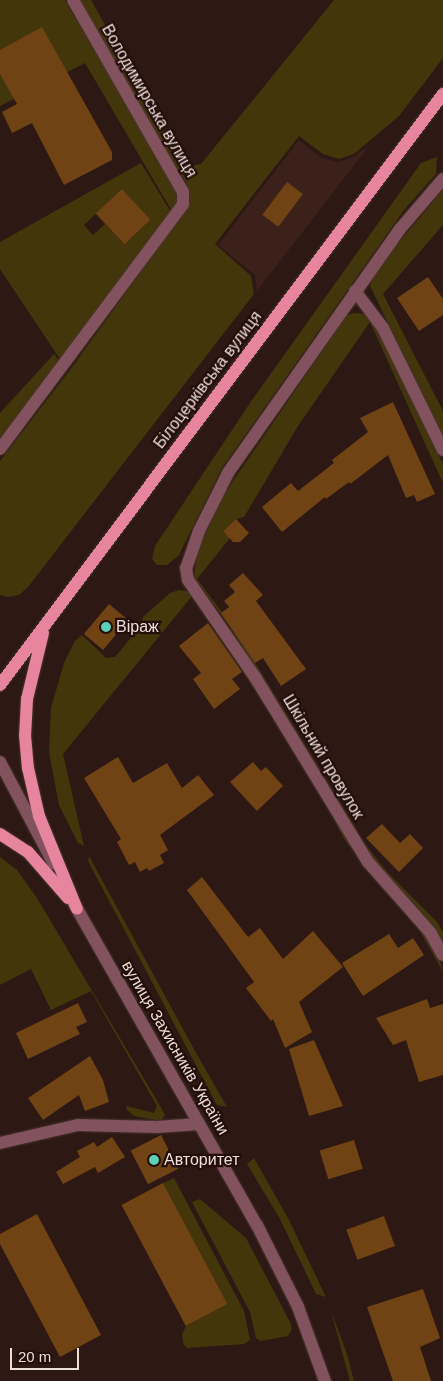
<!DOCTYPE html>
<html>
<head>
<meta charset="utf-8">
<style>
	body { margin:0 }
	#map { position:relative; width:443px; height:1381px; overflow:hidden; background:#2d1813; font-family:Helvetica,sans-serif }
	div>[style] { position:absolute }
	.built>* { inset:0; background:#3c201a }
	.green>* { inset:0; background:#44360b }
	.building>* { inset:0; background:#704315; transform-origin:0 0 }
	.roads { filter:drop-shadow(0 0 1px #48342f) drop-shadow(0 0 1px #48342f) }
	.minor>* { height:12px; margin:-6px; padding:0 6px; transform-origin:6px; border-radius:6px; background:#82525e }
	.tertiary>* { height:12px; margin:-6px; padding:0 6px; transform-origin:6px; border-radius:6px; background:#82525e }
	.primary>* { height:12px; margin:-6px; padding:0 6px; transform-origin:6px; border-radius:6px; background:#e7849e }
	.dots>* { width:14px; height:14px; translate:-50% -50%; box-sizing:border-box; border:2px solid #230e0a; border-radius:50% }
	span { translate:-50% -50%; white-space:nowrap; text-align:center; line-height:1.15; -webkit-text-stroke:4.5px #230e0a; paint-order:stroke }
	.street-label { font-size:16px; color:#eededa }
	.poi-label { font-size:16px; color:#eededa }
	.left { translate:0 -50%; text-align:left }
	.scale { position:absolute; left:10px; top:1348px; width:69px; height:22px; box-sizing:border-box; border:2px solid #eededa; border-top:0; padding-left:6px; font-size:15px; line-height:18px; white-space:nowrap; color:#eededa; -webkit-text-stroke:4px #230e0a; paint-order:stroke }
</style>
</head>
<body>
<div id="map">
	<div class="built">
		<div style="clip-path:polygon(299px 140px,321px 158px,339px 162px,353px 157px,369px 146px,257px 291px,255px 275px,218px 245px)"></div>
	</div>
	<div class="green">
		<div style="clip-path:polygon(0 0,65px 0,176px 190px,177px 203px,173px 213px,85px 63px,0 106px)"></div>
		<div style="clip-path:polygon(80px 0,91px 0,185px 167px,201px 164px,334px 0,443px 0,443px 58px,399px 116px,354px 154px,339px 159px,323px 154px,299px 136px,215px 244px,251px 276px,254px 294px,28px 587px,19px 595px,8px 597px,0 595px,0 461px,73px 366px,188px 206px,190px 198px,186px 182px,159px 143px)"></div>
		<div style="clip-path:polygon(437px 157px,436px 174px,404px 210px,222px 468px,179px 555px,167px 565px,157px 565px,152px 559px,155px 546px,252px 400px,421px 163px)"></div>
		<div style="clip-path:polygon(evenodd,141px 163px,172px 214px,60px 359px,0 269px,0 242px,141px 163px,122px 189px,151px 220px,124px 244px,105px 224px,93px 235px,84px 225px,122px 189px)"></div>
		<div style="clip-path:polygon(443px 190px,443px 225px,383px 294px,443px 411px,443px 436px,370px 286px,372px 278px,394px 248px)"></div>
		<div style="clip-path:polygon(354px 313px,367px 314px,373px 320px,443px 464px,443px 483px,370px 322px,298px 426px,244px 517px,236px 519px,223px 531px,230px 538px,197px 579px,234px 628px,365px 844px,388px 873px,437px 922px,443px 932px,443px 943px,432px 926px,373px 863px,232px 630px,194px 577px,197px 553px,220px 500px,347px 315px)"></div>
		<div style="clip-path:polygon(54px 354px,59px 361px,0 440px,0 413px)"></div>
		<div style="clip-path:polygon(179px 590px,192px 592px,419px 926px,439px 957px,443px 972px,420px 931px,344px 839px,318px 787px,193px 595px,63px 754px,84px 846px,78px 843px,59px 805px,49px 752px,51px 708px,64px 663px,75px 641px,82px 635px,106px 658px,115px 657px,140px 627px,143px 617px,170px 593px)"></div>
		<div style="clip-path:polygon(89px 856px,195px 1051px,227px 1107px,217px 1105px,88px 861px)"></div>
		<div style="clip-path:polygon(0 857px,17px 870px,37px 898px,159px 1104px,165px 1115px,161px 1121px,134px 1116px,127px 1110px,126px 1106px,154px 1113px,157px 1106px,91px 991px,51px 1010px,31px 969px,0 985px)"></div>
		<div style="clip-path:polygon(254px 1158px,289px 1220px,326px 1297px,316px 1294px,280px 1219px,247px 1164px)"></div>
		<div style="clip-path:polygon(174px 1178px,244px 1311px,250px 1340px,244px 1344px,187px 1348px,184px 1345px,182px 1335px,186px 1326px,227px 1304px,163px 1183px)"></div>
		<div style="clip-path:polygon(200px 1199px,246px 1238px,290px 1322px,292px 1329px,288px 1336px,260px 1341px,256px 1338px,250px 1312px,192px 1202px)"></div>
		<div style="clip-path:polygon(331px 1311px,347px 1354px,354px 1381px,350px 1381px)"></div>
	</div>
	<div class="building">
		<div style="clip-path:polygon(42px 27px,112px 152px,112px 160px,64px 185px,32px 123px,12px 133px,2px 112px,17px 104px,0 74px,0 50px)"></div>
		<div style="left:287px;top:182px;width:20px;height:41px;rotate:37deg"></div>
		<div style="left:122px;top:189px;width:42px;height:36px;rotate:47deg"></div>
		<div style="clip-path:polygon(428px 277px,443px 299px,443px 315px,419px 331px,397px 298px)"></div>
		<div style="clip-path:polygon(393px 402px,435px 494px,417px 502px,414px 495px,406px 498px,388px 455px,350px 484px,349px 482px,326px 499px,325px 497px,282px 532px,262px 507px,291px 483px,298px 491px,334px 463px,332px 460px,368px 432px,360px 418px)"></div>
		<div style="clip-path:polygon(236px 519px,249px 533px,240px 542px,233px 542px,223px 531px)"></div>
		<div style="clip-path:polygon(243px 573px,263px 595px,256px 601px,306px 669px,281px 686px,263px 658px,255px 663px,221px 613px,229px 607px,224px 601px,235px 592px,229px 585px)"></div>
		<div style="left:109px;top:604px;width:25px;height:39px;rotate:40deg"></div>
		<div style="clip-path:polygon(208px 623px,242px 672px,232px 679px,240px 689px,214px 709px,193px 679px,201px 673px,179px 646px)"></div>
		<div style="clip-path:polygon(118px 757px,133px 783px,167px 763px,182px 788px,198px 775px,214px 795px,160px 835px,168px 850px,160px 855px,164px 863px,149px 871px,147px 868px,140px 872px,135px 862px,129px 865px,117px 842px,121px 839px,84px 778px)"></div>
		<div style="clip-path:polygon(253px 762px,261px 771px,266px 767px,283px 786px,257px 811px,230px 782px)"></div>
		<div style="clip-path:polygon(382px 824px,400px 843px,410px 834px,423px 848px,399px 872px,366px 838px)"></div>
		<div style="clip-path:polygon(202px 877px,248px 937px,260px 928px,283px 959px,313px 931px,343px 967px,299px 1002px,312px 1032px,285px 1048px,273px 1019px,271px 1021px,246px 988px,254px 982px,187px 890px)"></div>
		<div style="clip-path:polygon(389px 934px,398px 948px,413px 938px,424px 955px,363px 996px,342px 963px)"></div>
		<div style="clip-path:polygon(427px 999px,430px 1008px,443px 1004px,443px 1075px,419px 1082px,406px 1040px,393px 1045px,376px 1018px)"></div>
		<div style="clip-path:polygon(78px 1003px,87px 1022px,76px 1027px,80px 1034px,28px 1059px,16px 1033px)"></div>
		<div style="clip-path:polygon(314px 1040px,343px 1106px,309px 1116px,289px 1049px)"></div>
		<div style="clip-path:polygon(90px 1056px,103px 1080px,109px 1102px,85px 1111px,79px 1095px,43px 1120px,28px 1098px)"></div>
		<div style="left:161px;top:1135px;width:38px;height:34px;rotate:63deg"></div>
		<div style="clip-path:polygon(112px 1137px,125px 1157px,98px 1173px,95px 1167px,63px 1184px,56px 1172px,80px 1157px,77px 1151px,94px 1142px,97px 1147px)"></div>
		<div style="left:354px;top:1140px;width:30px;height:36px;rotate:73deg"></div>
		<div style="left:163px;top:1183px;width:137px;height:47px;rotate:62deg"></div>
		<div style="clip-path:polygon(37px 1214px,101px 1335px,60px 1357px,0 1244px,0 1234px)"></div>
		<div style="left:384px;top:1216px;width:32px;height:40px;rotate:70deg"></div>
		<div style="clip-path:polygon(423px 1289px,440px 1338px,420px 1347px,431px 1381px,393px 1381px,367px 1307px)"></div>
	</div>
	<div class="roads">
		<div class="minor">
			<div style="left:443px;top:179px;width:66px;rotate:130.7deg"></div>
			<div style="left:400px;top:229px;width:299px;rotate:125.2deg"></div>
			<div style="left:228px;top:473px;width:65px;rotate:116.6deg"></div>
			<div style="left:199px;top:531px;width:39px;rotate:109deg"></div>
			<div style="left:186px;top:568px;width:12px;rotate:81deg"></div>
			<div style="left:188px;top:580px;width:118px;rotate:55.4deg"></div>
			<div style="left:255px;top:677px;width:217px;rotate:58.6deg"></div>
			<div style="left:368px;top:862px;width:94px;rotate:48.5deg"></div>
			<div style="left:430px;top:932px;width:26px;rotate:61deg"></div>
			<div style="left:355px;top:291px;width:46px;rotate:52.9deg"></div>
			<div style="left:383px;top:328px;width:136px;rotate:63.8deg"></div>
			<div style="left:0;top:449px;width:306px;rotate:-53.2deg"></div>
			<div style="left:183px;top:204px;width:12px;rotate:-90deg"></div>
			<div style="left:183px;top:192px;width:221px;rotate:-119.8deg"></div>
			<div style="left:0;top:1143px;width:80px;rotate:-13deg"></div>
			<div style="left:78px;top:1125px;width:79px;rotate:1.5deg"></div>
			<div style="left:157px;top:1127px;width:42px;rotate:-4.1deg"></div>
		</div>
		<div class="tertiary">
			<div style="left:0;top:762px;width:115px;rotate:62.1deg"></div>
			<div style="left:72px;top:900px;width:374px;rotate:60.4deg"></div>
			<div style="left:257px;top:1225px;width:92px;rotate:63.4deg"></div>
			<div style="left:298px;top:1307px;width:79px;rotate:70deg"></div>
		</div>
		<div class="primary">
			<div style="left:43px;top:633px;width:68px;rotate:103.6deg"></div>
			<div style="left:27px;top:699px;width:36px;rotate:93deg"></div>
			<div style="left:25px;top:735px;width:33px;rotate:85deg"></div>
			<div style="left:28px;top:768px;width:49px;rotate:77.1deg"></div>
			<div style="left:39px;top:816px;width:100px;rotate:67.8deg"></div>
			<div style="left:0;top:685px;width:739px;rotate:-53.15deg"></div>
			<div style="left:0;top:834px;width:33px;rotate:33deg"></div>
			<div style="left:28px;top:852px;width:61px;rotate:49deg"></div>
		</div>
	</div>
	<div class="dots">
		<div style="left:106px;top:627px;background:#5eceb7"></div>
		<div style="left:154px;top:1160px;background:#5eceb7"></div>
	</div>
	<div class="street-label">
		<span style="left:149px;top:101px;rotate:60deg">Володимирська вулиця</span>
		<span style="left:208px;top:380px;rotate:-53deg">Білоцерківська вулиця</span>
		<span style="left:323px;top:757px;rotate:59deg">Шкільний провулок</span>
		<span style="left:175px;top:1048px;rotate:60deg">вулиця Захисників України</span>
	</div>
	<div class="poi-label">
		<span class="left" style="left:116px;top:627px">Віраж</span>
		<span class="left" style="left:164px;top:1160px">Авторитет</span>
	</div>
	<div class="scale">20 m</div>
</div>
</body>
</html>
